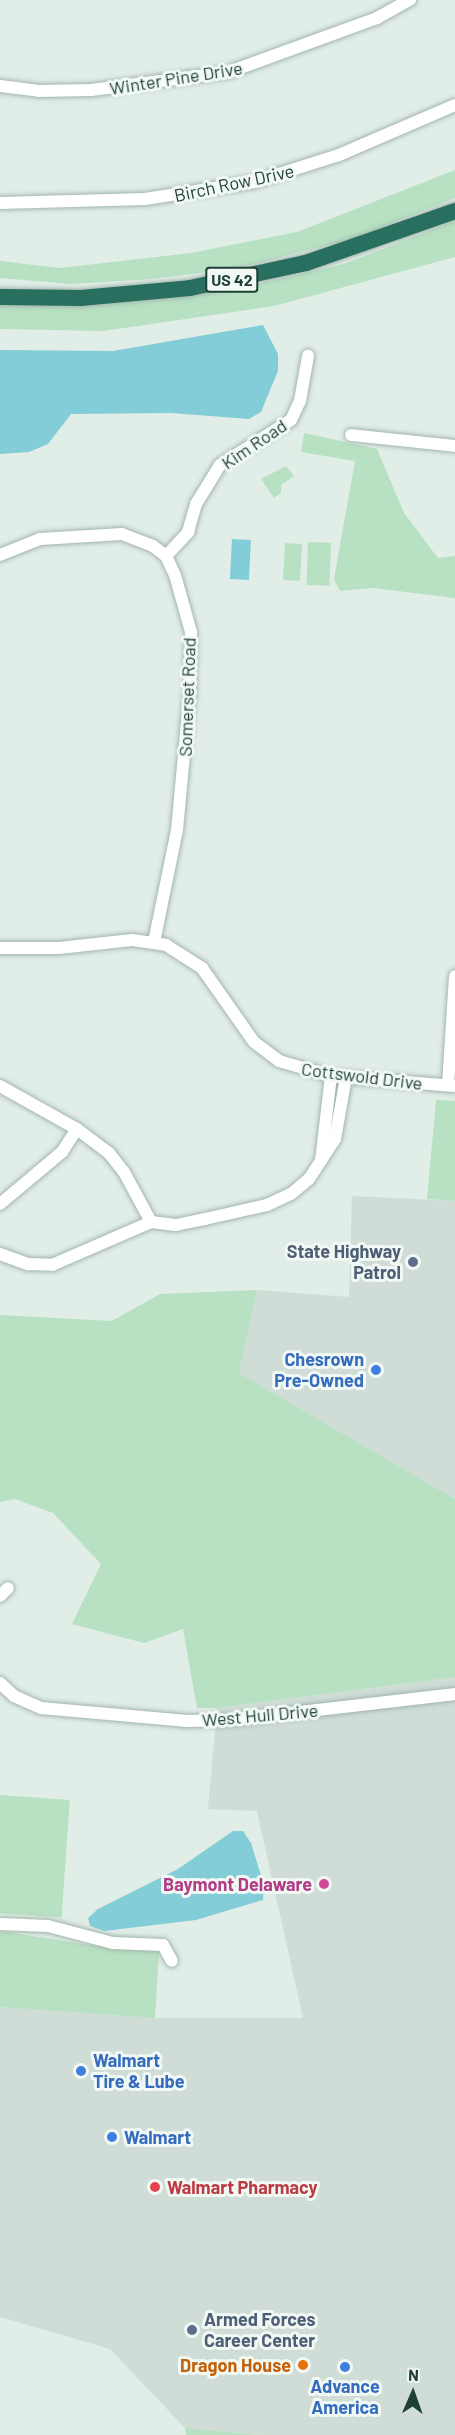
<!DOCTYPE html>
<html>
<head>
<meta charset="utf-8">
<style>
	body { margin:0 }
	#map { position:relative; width:455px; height:2435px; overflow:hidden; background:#e1ede7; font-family:Barlow,sans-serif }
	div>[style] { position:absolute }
	.built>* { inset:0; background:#cfddd6 }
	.green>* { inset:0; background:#b7e1c2; transform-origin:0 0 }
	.water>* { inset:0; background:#83cdd8; transform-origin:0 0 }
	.roads { filter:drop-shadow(0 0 2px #a3b6ae) drop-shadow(0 0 2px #a3b6ae) }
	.minor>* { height:12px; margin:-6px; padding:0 6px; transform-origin:6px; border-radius:6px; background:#fff }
	.highway>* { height:16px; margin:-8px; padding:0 8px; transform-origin:8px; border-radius:8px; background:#286f5f }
	.dots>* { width:16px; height:16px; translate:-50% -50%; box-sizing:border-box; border:3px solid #f2f9f5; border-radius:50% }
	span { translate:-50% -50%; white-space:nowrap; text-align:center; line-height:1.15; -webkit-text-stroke:6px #f2f9f5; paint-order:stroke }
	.shield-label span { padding:2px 4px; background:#f2f9f5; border:2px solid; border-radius:4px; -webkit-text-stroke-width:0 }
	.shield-label { font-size:16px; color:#1f4036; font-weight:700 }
	.street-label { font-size:18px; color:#1f4036 }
	.service-label { font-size:18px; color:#4e5e75; font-weight:700 }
	.right { translate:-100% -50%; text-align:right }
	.left { translate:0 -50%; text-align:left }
	.shop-label { font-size:18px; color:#366cbe; font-weight:700 }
	.hotel-label { font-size:18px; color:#b23c85; font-weight:700 }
	.health-label { font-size:18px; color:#be3a42; font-weight:700 }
	.food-label { font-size:18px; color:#c56008; font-weight:700 }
	.north { position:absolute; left:383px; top:2363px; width:60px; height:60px; -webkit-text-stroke:4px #f2f9f5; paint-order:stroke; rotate:2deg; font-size:16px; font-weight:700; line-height:24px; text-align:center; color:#1f4036 }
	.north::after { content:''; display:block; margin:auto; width:21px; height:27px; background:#1f4036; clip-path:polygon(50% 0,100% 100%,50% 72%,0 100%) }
</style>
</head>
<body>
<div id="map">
	<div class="built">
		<div style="clip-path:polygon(352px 1196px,455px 1201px,455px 1499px,239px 1373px,257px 1290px,349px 1297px)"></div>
		<div style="clip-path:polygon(455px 1677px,455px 2435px,259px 2435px,185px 2428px,110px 2349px,0 2317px,0 2007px,155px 2018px,303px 2018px,257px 1811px,208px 1809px,217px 1708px)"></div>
	</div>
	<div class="green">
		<div style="clip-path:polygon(455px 170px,455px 198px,351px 239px,234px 269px,151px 279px,71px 284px,0 278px,0 261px,60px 268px,191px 253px,297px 232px)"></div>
		<div style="clip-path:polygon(455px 221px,455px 257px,274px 306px,103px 331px,0 329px,0 304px,104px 305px,236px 289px,344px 264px)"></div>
		<div style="clip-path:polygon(304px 433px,377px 449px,404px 513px,438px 558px,455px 556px,455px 598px,373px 588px,340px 591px,334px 579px,355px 461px,301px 452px)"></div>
		<div style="clip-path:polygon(286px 466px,294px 476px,281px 485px,281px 493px,274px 498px,261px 479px)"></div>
		<div style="left:308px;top:542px;width:23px;height:43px;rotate:2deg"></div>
		<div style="left:285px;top:543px;width:17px;height:37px;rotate:3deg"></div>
		<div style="clip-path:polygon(436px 1100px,455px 1101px,455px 1201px,427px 1199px)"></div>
		<div style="clip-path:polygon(257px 1290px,239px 1373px,455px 1499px,455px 1677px,217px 1708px,197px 1708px,183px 1629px,144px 1643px,72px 1624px,101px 1564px,53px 1513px,15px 1499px,0 1502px,0 1315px,112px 1321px,160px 1294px)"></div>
		<div style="left:0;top:1795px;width:70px;height:118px;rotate:4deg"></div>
		<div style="clip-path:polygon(0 1931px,97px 1946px,159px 1951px,155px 2018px,0 2007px)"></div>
		<div style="clip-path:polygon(185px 2428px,259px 2435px,186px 2435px)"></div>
	</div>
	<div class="water">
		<div style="clip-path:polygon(263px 325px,278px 354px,278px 371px,261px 412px,249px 419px,171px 413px,71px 414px,48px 444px,29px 452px,0 454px,0 350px,113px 351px)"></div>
		<div style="left:232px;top:539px;width:19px;height:40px;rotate:3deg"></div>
		<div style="clip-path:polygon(233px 1831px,243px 1831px,251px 1843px,264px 1885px,263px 1900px,196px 1920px,104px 1931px,90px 1926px,88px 1918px,98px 1909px,178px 1869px)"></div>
	</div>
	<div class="roads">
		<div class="minor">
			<div style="left:0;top:86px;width:38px;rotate:7deg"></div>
			<div style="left:38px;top:91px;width:53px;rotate:-1.1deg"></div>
			<div style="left:91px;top:90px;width:139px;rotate:-7.4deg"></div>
			<div style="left:229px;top:72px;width:158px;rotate:-20deg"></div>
			<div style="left:377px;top:18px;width:38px;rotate:-29deg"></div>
			<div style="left:0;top:203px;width:145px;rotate:-1.6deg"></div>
			<div style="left:145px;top:199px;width:110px;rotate:-8.9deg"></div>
			<div style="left:254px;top:182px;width:89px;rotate:-17.6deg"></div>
			<div style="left:339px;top:155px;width:126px;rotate:-23.3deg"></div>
			<div style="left:351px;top:435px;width:105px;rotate:6deg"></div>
			<div style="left:0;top:555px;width:43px;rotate:-21.8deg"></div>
			<div style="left:40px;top:539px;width:82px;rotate:-3.5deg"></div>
			<div style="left:122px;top:534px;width:33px;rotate:21deg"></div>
			<div style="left:153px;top:546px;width:16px;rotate:38deg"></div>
			<div style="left:166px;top:556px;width:21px;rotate:65deg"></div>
			<div style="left:175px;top:575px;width:59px;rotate:74.3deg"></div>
			<div style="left:191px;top:632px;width:58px;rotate:91deg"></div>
			<div style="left:190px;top:690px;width:141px;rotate:95.3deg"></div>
			<div style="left:177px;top:830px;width:114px;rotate:101.6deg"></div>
			<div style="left:166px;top:556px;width:33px;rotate:-47deg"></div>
			<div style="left:188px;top:532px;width:29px;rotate:-74deg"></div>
			<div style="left:196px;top:504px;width:46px;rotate:-58.4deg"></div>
			<div style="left:220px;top:465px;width:84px;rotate:-32.4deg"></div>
			<div style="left:291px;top:420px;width:21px;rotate:-65deg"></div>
			<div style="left:300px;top:401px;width:46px;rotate:-79.9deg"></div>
			<div style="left:0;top:948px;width:59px"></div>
			<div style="left:59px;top:948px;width:73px;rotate:-6.3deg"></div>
			<div style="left:132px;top:940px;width:34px;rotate:8deg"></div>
			<div style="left:166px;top:945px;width:43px;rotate:32.6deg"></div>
			<div style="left:202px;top:968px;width:90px;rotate:54.9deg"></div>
			<div style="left:254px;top:1042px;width:31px;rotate:37deg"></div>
			<div style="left:279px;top:1061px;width:54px;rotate:16.1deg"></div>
			<div style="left:331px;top:1076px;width:124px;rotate:4.6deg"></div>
			<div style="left:448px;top:1085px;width:109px;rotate:-86.3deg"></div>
			<div style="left:0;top:1086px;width:88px;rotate:29.2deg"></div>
			<div style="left:77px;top:1129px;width:40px;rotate:37deg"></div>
			<div style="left:109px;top:1153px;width:24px;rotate:52deg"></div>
			<div style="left:124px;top:1172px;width:57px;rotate:61.6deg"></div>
			<div style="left:321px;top:1161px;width:86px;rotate:-83.3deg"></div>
			<div style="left:0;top:1204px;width:81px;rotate:-40deg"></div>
			<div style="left:62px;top:1152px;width:27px;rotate:-57deg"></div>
			<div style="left:0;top:1254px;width:30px;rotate:20deg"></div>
			<div style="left:28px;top:1264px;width:24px;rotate:2deg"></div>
			<div style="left:52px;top:1265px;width:108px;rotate:-23.5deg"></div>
			<div style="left:151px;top:1222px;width:25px;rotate:7deg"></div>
			<div style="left:176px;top:1225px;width:30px;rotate:-12deg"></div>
			<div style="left:205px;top:1219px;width:64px;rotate:-12.7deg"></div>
			<div style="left:267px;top:1205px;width:26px;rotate:-25deg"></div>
			<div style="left:291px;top:1194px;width:23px;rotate:-40deg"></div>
			<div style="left:309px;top:1179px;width:48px;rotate:-57deg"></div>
			<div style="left:335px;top:1139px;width:63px;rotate:-79.9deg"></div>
			<div style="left:0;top:1596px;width:11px;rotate:-45deg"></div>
			<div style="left:0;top:1683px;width:19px;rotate:43deg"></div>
			<div style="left:14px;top:1696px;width:30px;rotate:24deg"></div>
			<div style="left:41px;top:1708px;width:147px;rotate:5.1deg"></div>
			<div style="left:187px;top:1721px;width:44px;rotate:-1.3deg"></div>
			<div style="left:231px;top:1720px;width:226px;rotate:-6.6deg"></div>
			<div style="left:0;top:1924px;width:48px;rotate:2.4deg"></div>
			<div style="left:48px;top:1926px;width:67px;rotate:14.7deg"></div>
			<div style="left:113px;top:1943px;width:50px;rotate:2.3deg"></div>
			<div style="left:163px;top:1945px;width:18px;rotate:61deg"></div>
		</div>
		<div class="highway">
			<div style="left:0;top:297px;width:81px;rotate:0.7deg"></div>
			<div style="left:81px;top:298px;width:109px;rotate:-5.2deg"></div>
			<div style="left:190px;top:288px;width:119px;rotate:-12.2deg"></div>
			<div style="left:306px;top:263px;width:158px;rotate:-19.2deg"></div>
		</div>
	</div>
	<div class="dots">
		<div style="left:413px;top:1262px;background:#5c6f8a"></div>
		<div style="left:376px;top:1370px;background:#3f7fe0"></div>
		<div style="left:324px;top:1884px;background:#d1479c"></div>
		<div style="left:81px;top:2071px;background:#3f7fe0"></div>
		<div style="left:112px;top:2137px;background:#3f7fe0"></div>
		<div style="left:155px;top:2187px;background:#e0444e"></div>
		<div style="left:192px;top:2330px;background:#5c6f8a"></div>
		<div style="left:303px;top:2365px;background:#e8710a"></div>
		<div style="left:345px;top:2367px;background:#3f7fe0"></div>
	</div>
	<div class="shield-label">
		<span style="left:232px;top:280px">US 42</span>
	</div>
	<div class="street-label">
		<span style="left:176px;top:78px;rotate:-9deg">Winter Pine Drive</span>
		<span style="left:234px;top:183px;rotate:-12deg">Birch Row Drive</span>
		<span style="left:254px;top:444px;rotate:-34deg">Kim Road</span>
		<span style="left:187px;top:697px;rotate:-88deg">Somerset Road</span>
		<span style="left:362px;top:1076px;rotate:7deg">Cottswold Drive</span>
		<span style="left:260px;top:1715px;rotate:-5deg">West Hull Drive</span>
	</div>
	<div class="service-label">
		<span class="right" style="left:401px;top:1262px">State Highway<br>Patrol</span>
		<span class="left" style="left:204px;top:2330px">Armed Forces<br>Career Center</span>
	</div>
	<div class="shop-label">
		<span class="right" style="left:364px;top:1370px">Chesrown<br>Pre-Owned</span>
		<span class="left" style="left:93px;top:2071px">Walmart<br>Tire &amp; Lube</span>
		<span class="left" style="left:124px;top:2137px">Walmart</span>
		<span style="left:345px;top:2397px">Advance<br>America</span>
	</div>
	<div class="hotel-label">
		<span class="right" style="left:312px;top:1884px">Baymont Delaware</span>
	</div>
	<div class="health-label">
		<span class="left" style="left:167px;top:2187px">Walmart Pharmacy</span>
	</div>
	<div class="food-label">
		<span class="right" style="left:291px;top:2365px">Dragon House</span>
	</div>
	<div class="north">N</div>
</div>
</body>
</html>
